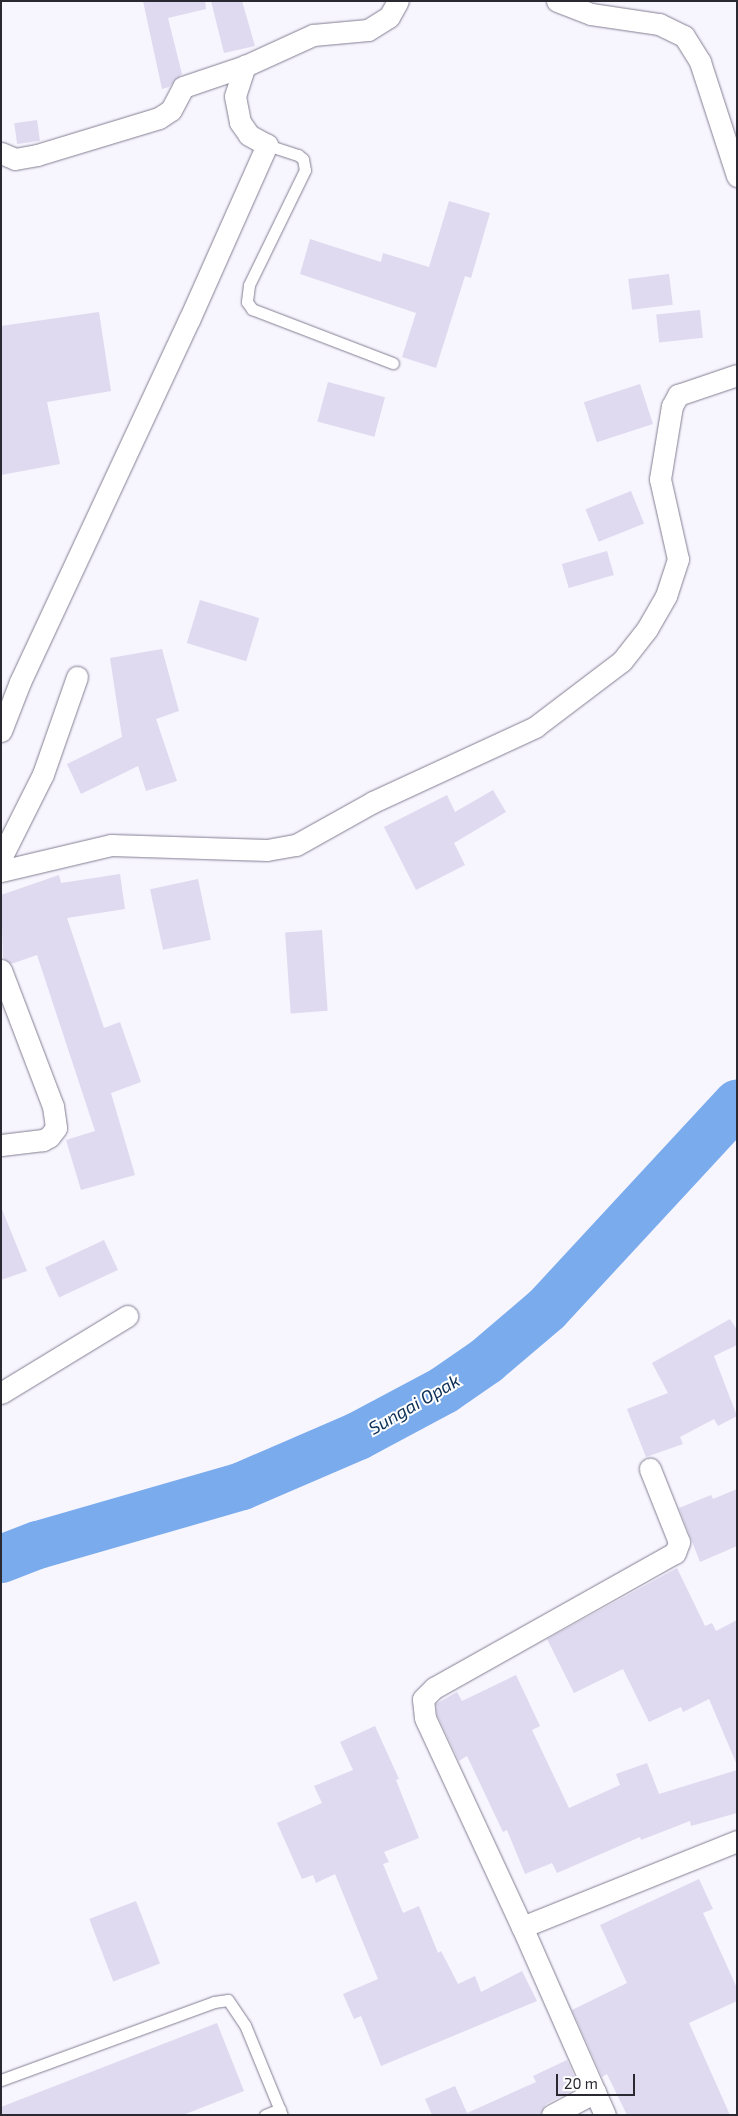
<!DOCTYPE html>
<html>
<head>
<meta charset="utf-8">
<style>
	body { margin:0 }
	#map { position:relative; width:738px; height:2116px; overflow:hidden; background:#f7f5fe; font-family:"Exo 2",sans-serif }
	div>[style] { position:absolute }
	.river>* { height:48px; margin:-24px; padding:0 24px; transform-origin:24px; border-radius:24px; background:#79abed }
	.building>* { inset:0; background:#dfdaf0; transform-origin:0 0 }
	.roads { filter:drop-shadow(0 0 1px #837e92) drop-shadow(0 0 1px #837e92) }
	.service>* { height:11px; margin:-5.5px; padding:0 5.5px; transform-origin:5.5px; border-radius:5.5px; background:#fff }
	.minor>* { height:21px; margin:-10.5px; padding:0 10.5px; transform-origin:10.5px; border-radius:10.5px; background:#fff }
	span { translate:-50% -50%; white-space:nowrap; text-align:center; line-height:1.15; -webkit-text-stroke:4px #fff; paint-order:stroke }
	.water-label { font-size:18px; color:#0e3059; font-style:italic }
	.frame { position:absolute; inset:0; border:2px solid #2a2830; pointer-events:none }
	.scale { position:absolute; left:556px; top:2074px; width:79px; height:22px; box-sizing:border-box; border:2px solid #2a2830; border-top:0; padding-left:6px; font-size:15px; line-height:18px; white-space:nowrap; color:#2a2830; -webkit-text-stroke:4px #fff; paint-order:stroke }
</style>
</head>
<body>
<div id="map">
	<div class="river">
		<div style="left:1px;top:1559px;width:40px;rotate:-21deg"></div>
		<div style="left:38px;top:1545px;width:212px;rotate:-16.1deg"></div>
		<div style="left:242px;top:1486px;width:126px;rotate:-23.3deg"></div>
		<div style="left:358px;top:1436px;width:98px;rotate:-28.1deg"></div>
		<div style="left:444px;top:1390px;width:51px;rotate:-34.6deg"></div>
		<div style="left:486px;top:1361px;width:80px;rotate:-40.4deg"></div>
		<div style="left:547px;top:1309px;width:280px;rotate:-47.2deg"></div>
	</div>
	<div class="building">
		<div style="clip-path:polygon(143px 1px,205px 1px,206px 9px,168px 18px,182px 74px,169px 87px,162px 89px)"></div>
		<div style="clip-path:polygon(211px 1px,242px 1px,255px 46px,224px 53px)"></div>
		<div style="left:37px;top:120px;width:21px;height:23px;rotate:82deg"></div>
		<div style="clip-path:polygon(449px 201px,490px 213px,471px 278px,465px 276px,436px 368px,402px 357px,416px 313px,300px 274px,310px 239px,381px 262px,383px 253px,429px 267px)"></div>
		<div style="left:669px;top:274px;width:31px;height:41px;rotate:83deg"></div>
		<div style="left:700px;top:310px;width:28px;height:44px;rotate:84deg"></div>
		<div style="clip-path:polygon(99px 312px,111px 391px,47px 402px,60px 464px,1px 475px,1px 326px)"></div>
		<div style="left:328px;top:382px;width:59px;height:41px;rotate:15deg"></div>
		<div style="left:640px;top:384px;width:42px;height:59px;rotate:72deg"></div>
		<div style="left:631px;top:491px;width:35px;height:49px;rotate:68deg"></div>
		<div style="left:607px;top:551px;width:25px;height:47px;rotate:74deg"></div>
		<div style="left:200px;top:600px;width:62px;height:45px;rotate:17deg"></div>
		<div style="clip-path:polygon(162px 649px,179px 711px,156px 719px,177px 781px,146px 791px,138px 766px,81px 794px,67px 764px,122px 737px,110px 658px)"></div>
		<div style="clip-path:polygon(493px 790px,506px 812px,454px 843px,465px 865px,416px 890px,384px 827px,447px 795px,455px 812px)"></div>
		<div style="clip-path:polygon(120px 874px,125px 909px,67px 918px,104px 1028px,120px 1022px,141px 1082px,111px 1093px,135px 1175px,81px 1190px,66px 1140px,95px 1131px,37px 955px,11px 964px,3px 958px,1px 895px,59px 875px,61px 883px)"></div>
		<div style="left:198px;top:879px;width:62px;height:49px;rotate:78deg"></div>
		<div style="left:322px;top:930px;width:81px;height:37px;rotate:86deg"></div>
		<div style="clip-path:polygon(1px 1207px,27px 1271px,1px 1280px)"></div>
		<div style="left:104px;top:1240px;width:33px;height:65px;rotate:65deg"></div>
		<div style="clip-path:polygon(730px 1319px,737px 1330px,737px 1345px,714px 1356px,737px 1416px,718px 1426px,714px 1419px,680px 1437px,683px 1444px,646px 1457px,627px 1409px,668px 1393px,652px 1363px)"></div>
		<div style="clip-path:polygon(737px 1489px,737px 1546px,700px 1562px,679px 1508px,711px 1495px,713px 1499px)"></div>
		<div style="clip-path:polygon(677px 1568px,705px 1626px,712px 1623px,716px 1631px,737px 1620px,737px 1765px,709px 1699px,683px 1712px,681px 1707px,649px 1722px,623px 1669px,574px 1693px,547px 1639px)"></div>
		<div style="clip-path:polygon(516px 1675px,540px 1726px,532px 1730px,569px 1808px,620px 1785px,616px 1774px,647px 1763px,659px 1794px,737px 1770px,737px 1813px,691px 1826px,690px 1821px,641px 1840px,640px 1837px,557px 1873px,552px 1863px,525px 1874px,507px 1830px,503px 1832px,467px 1756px,459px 1761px,437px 1715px,436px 1704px,457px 1692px,462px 1701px)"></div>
		<div style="clip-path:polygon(375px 1726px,399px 1779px,396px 1780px,419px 1838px,384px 1852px,389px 1862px,383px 1864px,403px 1913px,419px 1906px,438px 1953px,441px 1951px,458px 1984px,475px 1976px,481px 1992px,522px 1971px,537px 2001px,381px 2066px,361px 2016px,354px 2019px,343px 1994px,378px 1979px,335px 1874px,316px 1883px,313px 1875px,302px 1879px,277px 1823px,322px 1803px,314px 1786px,353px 1770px,340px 1742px)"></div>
		<div style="clip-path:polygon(699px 1879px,713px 1909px,703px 1913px,737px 1988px,737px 2001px,689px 2023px,730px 2115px,627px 2115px,607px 2074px,602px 2077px,572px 2010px,627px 1983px,600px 1925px)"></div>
		<div style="left:136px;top:1901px;width:67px;height:50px;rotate:69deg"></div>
		<div style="clip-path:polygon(217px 2023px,244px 2091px,183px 2115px,1px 2115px,1px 2107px)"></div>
		<div style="clip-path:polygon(567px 2060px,579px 2087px,546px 2104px,540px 2115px,432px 2115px,425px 2099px,455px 2086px,467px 2113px,536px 2082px,533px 2076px)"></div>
	</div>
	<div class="roads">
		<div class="service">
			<div style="left:267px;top:145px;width:33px;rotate:18deg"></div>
			<div style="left:298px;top:155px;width:6px;rotate:39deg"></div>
			<div style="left:303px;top:159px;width:11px;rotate:80deg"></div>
			<div style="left:305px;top:170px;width:128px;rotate:116deg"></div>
			<div style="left:249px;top:285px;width:17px;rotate:97deg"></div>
			<div style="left:247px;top:302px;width:9px;rotate:54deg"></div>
			<div style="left:252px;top:309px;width:151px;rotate:21deg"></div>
			<div style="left:1px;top:2080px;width:227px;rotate:-20.1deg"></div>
			<div style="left:214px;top:2002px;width:14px;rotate:-8deg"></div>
			<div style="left:228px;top:2000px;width:30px;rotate:56deg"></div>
			<div style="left:245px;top:2025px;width:97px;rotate:67.7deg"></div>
			<div style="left:265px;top:2115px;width:16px;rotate:-22deg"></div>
		</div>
		<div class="minor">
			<div style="left:557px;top:1px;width:36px;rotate:21deg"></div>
			<div style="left:591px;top:14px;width:69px;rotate:8.4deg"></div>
			<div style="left:659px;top:24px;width:28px;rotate:26deg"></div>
			<div style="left:684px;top:36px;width:31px;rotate:58deg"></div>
			<div style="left:700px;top:62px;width:120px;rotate:72deg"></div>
			<div style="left:1px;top:153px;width:15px;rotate:23deg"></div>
			<div style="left:15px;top:159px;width:22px;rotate:-10deg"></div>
			<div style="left:37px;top:155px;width:127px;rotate:-16.9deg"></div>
			<div style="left:159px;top:118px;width:14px;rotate:-34deg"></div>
			<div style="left:171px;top:110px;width:26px;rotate:-62deg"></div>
			<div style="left:183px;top:87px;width:65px;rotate:-18.7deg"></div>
			<div style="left:1px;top:731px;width:53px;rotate:-68.8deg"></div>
			<div style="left:20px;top:682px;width:400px;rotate:-65deg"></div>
			<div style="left:189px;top:320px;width:192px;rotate:-66deg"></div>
			<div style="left:267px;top:145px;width:21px;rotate:-151deg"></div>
			<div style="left:249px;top:135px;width:16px;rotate:-125deg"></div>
			<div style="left:240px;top:122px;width:26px;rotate:-101deg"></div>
			<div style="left:235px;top:96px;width:32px;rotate:-72deg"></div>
			<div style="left:245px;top:66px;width:75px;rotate:-24.5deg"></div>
			<div style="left:313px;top:35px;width:55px;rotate:-5.2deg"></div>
			<div style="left:368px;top:30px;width:25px;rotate:-32deg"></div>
			<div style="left:389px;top:17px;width:18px;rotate:-61deg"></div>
			<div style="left:1px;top:858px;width:94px;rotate:-63.4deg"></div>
			<div style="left:43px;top:774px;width:103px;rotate:-70.7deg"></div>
			<div style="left:1px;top:871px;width:113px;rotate:-13.3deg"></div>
			<div style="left:111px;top:845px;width:156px;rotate:1.8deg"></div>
			<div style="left:267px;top:850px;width:29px;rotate:-10deg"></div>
			<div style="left:296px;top:845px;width:88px;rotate:-29.2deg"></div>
			<div style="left:373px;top:802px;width:179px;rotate:-24.8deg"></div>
			<div style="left:535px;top:727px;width:109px;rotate:-37.2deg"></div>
			<div style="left:622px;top:661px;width:41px;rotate:-52deg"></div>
			<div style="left:647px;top:629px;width:38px;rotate:-60deg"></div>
			<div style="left:666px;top:596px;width:39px;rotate:-72deg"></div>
			<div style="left:678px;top:559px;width:82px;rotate:-102.7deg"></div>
			<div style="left:660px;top:479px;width:74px;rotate:-80.7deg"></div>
			<div style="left:672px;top:406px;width:13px;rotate:-61deg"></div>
			<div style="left:678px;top:395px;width:62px;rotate:-18.7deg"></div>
			<div style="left:1px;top:970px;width:146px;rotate:69.1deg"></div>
			<div style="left:53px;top:1106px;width:22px;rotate:82deg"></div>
			<div style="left:56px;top:1128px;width:11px;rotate:128deg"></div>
			<div style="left:49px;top:1137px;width:7px;rotate:153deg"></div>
			<div style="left:43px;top:1140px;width:42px;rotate:173.2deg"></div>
			<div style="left:1px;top:1393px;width:148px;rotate:-31.4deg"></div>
			<div style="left:522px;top:1927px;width:230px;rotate:-114.9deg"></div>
			<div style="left:425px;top:1718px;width:19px;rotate:-96deg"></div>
			<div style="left:423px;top:1699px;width:16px;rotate:-45deg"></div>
			<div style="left:434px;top:1688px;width:276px;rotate:-29.3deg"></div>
			<div style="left:675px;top:1553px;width:12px;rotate:-70deg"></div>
			<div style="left:679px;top:1542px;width:79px;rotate:-111.7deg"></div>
			<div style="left:552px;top:2115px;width:49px;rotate:-28.1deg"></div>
			<div style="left:605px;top:2115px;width:206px;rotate:-113.8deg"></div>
			<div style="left:522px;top:1927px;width:232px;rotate:-21.8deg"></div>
		</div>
	</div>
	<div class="water-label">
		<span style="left:414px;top:1404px;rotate:-30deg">Sungai Opak</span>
	</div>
	<div class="frame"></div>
	<div class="scale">20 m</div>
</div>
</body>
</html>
